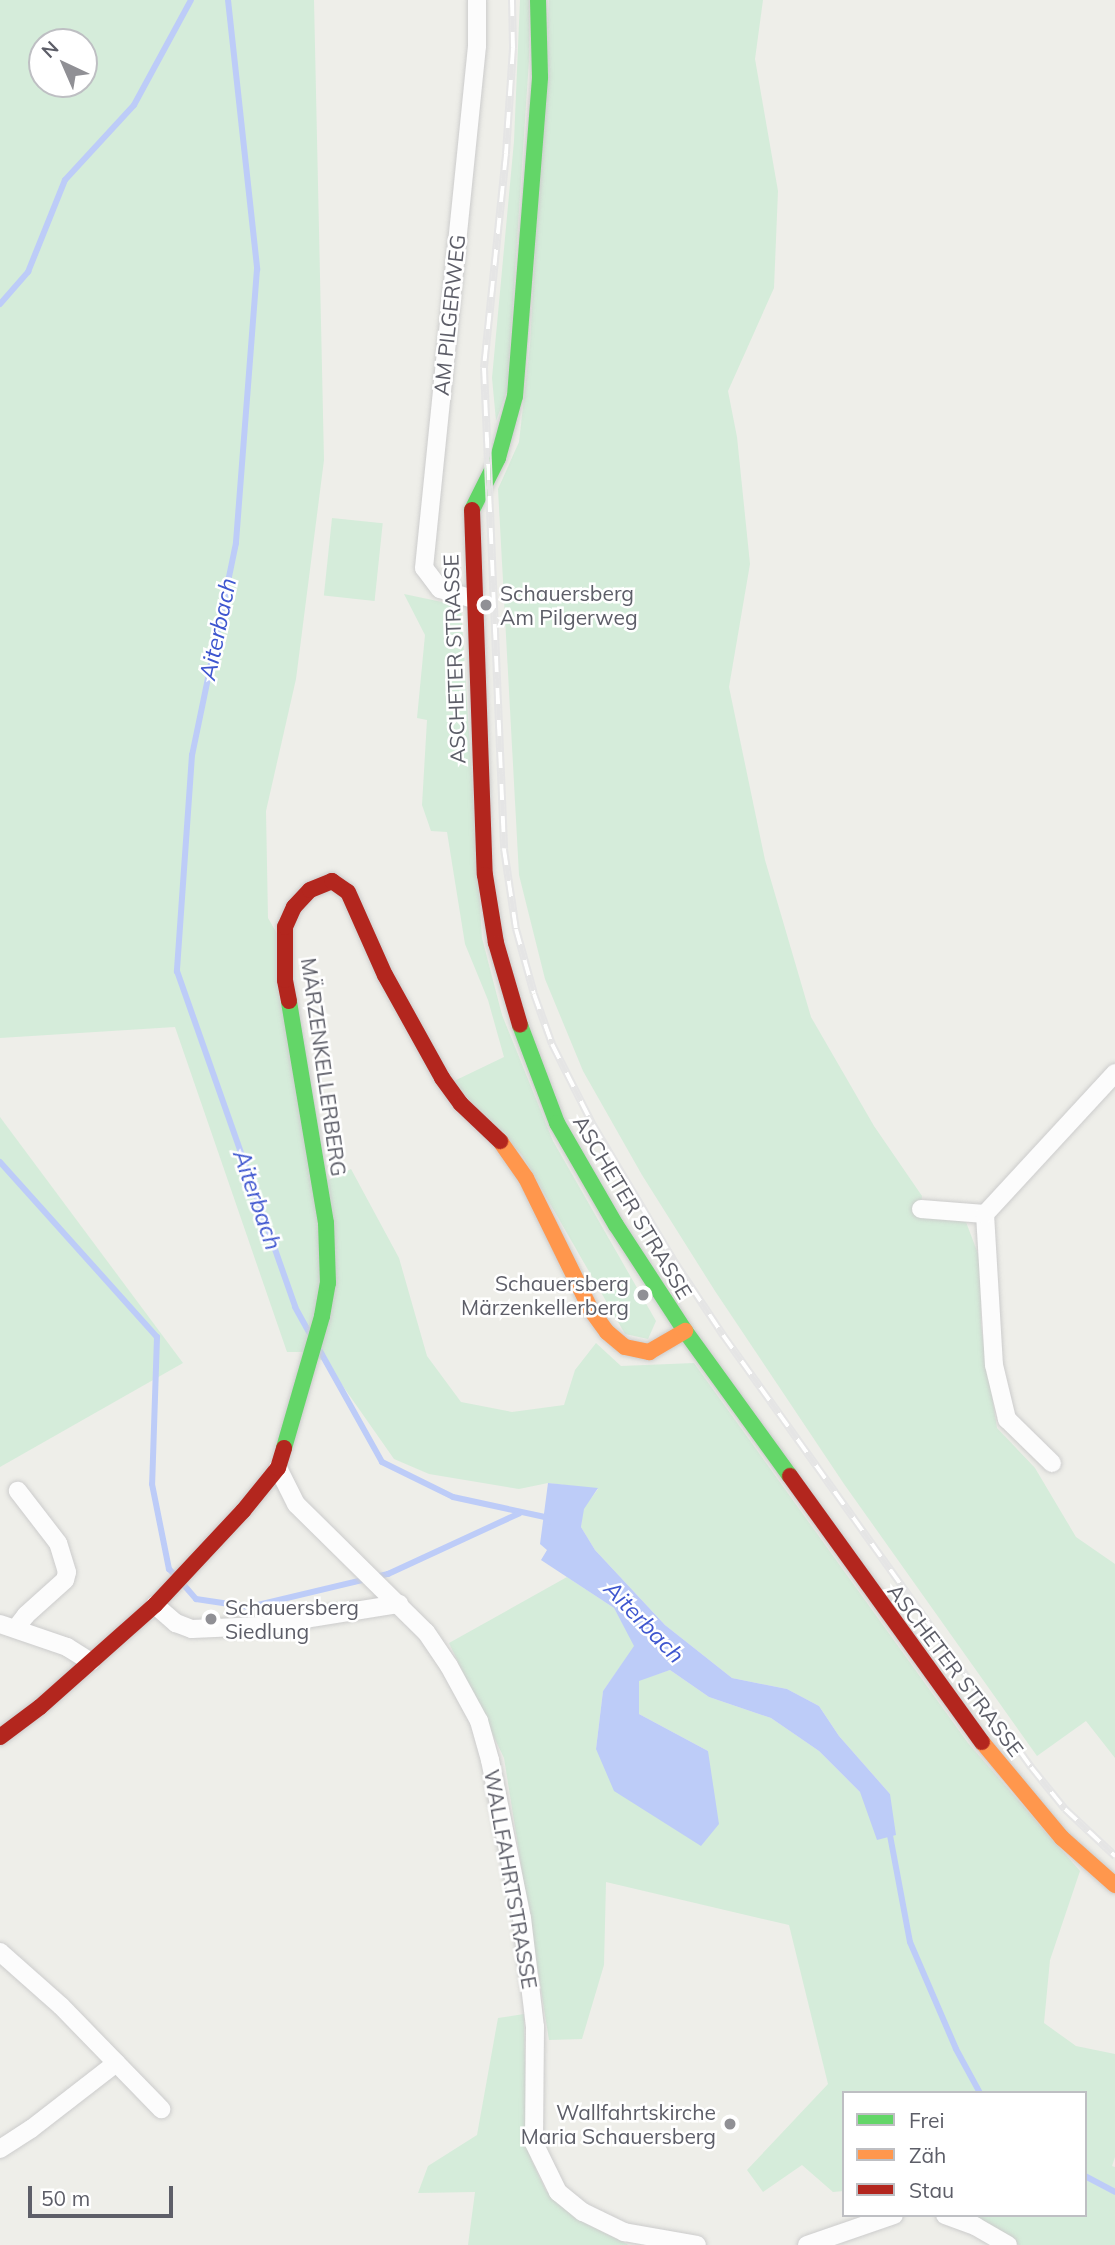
<!DOCTYPE html>
<html>
<head>
<meta charset="utf-8">
<style>
	body { margin:0 }
	#map { position:relative; width:1115px; height:2245px; overflow:hidden; background:#eeeee9; font-family:Mulish,sans-serif }
	div>[style] { position:absolute }
	.green>* { inset:0; background:#d5ecda; transform-origin:0 0 }
	.water>* { inset:0; background:#bdccf8 }
	.stream>* { height:6px; margin:-3px; padding:0 3px; transform-origin:3px; border-radius:3px; background:#bdccf8 }
	.roads { filter:drop-shadow(0 0 2px #ccc) drop-shadow(0 0 2px #ccc) }
	.street>* { height:18px; margin:-9px; padding:0 9px; transform-origin:9px; border-radius:9px; background:#fcfcfc }
	.fast>* { height:16px; margin:-8px; padding:0 8px; transform-origin:8px; border-radius:8px; background:#63d668 }
	.slow>* { height:16px; margin:-8px; padding:0 8px; transform-origin:8px; border-radius:8px; background:#ff974d }
	.jam>* { height:16px; margin:-8px; padding:0 8px; transform-origin:8px; border-radius:8px; background:#b3261e }
	.rail>* { height:8px; margin-top:-4px; transform-origin:0; background:repeating-linear-gradient(90deg,#fff 0 16px,#e5e5e5 0 32px); box-sizing:border-box; border-block:2px solid #e5e5e5 }
	.dots>* { width:19px; height:19px; translate:-50% -50%; box-sizing:border-box; border:4px solid #fff; border-radius:50% }
	span { translate:-50% -50%; white-space:nowrap; text-align:center; line-height:1.15; -webkit-text-stroke:5px #fff; paint-order:stroke }
	.street-label { font-size:21px; color:#5d5e68 }
	.poi-label { font-size:21px; color:#5d5e68 }
	.left { translate:0 -50%; text-align:left }
	.right { translate:-100% -50%; text-align:right }
	.water-label { font-size:23px; color:#3e56cf; font-style:italic }
	.legend { position:absolute; left:842px; top:2091px; width:245px; height:126px; box-sizing:border-box; background:#fff; border:2px solid #bebfc3; margin:0; padding:9px 12px; list-style:none; font-size:21px; color:#5d5e68 }
	.legend li { display:flex; align-items:center; gap:14px; height:35px }
	.legend b { width:35px; border:2px solid #bebfc3 }
	.north { position:absolute; left:28px; top:28px; width:70px; height:70px; box-sizing:border-box; background:#fff; border:2px solid #bebfc3; border-radius:50%; rotate:316deg; font-size:19px; font-weight:700; line-height:28px; text-align:center; color:#5d5e68 }
	.north::after { content:''; display:block; margin:auto; width:24px; height:32px; background:#909095; clip-path:polygon(50% 0,100% 100%,50% 72%,0 100%) }
	.scale { position:absolute; left:28px; top:2186px; width:145px; height:32px; box-sizing:border-box; border:4px solid #5d5e68; border-top:0; padding-left:9px; font-size:21px; line-height:24px; white-space:nowrap; color:#5d5e68; -webkit-text-stroke:5px #fff; paint-order:stroke }
</style>
</head>
<body>
<div id="map">
	<div class="green">
		<div style="clip-path:polygon(evenodd,0 0,314px 0,324px 460px,296px 679px,266px 811px,268px 918px,279px 937px,316px 1186px,351px 1169px,399px 1258px,427px 1356px,461px 1402px,512px 1412px,564px 1405px,575px 1370px,596px 1343px,621px 1366px,694px 1363px,968px 1743px,1080px 1871px,1050px 1960px,1044px 2023px,1076px 2046px,1115px 2054px,1115px 2157px,1112px 2166px,1115px 2167px,1115px 2245px,1019px 2245px,972px 2215px,1085px 2215px,1085px 2093px,844px 2093px,844px 2191px,833px 2192px,802px 2165px,763px 2192px,747px 2170px,828px 2084px,789px 1925px,606px 1882px,604px 1965px,582px 2039px,549px 2040px,504px 1758px,449px 1643px,567px 1577px,614px 1608px,635px 1646px,603px 1691px,596px 1749px,708px 1751px,639px 1714px,639px 1680px,670px 1670px,709px 1697px,771px 1718px,819px 1751px,860px 1792px,890px 1794px,839px 1736px,819px 1706px,787px 1689px,732px 1678px,665px 1625px,595px 1550px,581px 1527px,583px 1509px,598px 1489px,548px 1483px,519px 1489px,429px 1474px,394px 1459px,326px 1362px,302px 1352px,287px 1352px,175px 1027px,0 1038px,0 0,42px 42px,84px 42px,84px 84px,42px 84px,42px 42px)"></div>
		<div style="clip-path:polygon(520px 0,529px 0,529px 60px,507px 391px,496px 421px,492px 378px,514px 141px)"></div>
		<div style="clip-path:polygon(549px 0,763px 0,755px 59px,778px 191px,774px 288px,728px 391px,737px 437px,750px 564px,729px 687px,765px 860px,811px 1017px,874px 1126px,922px 1196px,920px 1216px,966px 1222px,980px 1259px,981px 1326px,997px 1428px,1035px 1468px,1076px 1537px,1115px 1564px,1115px 1758px,1086px 1721px,1037px 1756px,844px 1484px,715px 1291px,642px 1175px,583px 1071px,545px 979px,519px 875px,498px 489px,519px 442px,530px 345px)"></div>
		<div style="left:332px;top:518px;width:51px;height:78px;rotate:6deg"></div>
		<div style="clip-path:polygon(404px 594px,461px 606px,482px 938px,502px 1015px,553px 1141px,656px 1321px,648px 1339px,625px 1334px,522px 1155px,452px 1082px,504px 1057px,488px 1000px,465px 944px,447px 832px,431px 831px,422px 805px,427px 720px,417px 718px,425px 635px)"></div>
		<div style="clip-path:polygon(0 1117px,183px 1363px,0 1467px)"></div>
		<div style="clip-path:polygon(524px 2014px,526px 2122px,531px 2159px,546px 2191px,576px 2219px,629px 2245px,468px 2245px,475px 2192px,418px 2193px,428px 2166px,477px 2135px,498px 2018px)"></div>
	</div>
	<div class="water">
		<div style="clip-path:polygon(548px 1483px,598px 1488px,584px 1509px,581px 1527px,595px 1550px,665px 1625px,732px 1678px,787px 1689px,819px 1706px,839px 1736px,890px 1794px,896px 1835px,877px 1840px,860px 1792px,819px 1751px,771px 1718px,709px 1697px,670px 1670px,639px 1681px,639px 1714px,708px 1751px,719px 1824px,701px 1846px,614px 1791px,596px 1749px,603px 1691px,634px 1646px,614px 1608px,541px 1560px,547px 1550px,540px 1544px)"></div>
	</div>
	<div class="stream">
		<div style="left:228px;top:0;width:271px;rotate:83.8deg"></div>
		<div style="left:257px;top:269px;width:275px;rotate:94.4deg"></div>
		<div style="left:236px;top:543px;width:217px;rotate:101.7deg"></div>
		<div style="left:192px;top:755px;width:217px;rotate:94deg"></div>
		<div style="left:177px;top:971px;width:356px;rotate:70.6deg"></div>
		<div style="left:295px;top:1307px;width:29px;rotate:61deg"></div>
		<div style="left:0;top:304px;width:43px;rotate:-48.8deg"></div>
		<div style="left:28px;top:272px;width:99px;rotate:-68.1deg"></div>
		<div style="left:65px;top:180px;width:102px;rotate:-47.4deg"></div>
		<div style="left:134px;top:105px;width:119px;rotate:-61.5deg"></div>
		<div style="left:0;top:1162px;width:235px;rotate:48.1deg"></div>
		<div style="left:157px;top:1337px;width:147px;rotate:91.9deg"></div>
		<div style="left:152px;top:1484px;width:87px;rotate:78.7deg"></div>
		<div style="left:169px;top:1569px;width:10px;rotate:45deg"></div>
		<div style="left:320px;top:1351px;width:127px;rotate:60.8deg"></div>
		<div style="left:382px;top:1462px;width:79px;rotate:26.2deg"></div>
		<div style="left:453px;top:1497px;width:94px;rotate:12.3deg"></div>
		<div style="left:545px;top:1517px;width:6px;rotate:51deg"></div>
		<div style="left:183px;top:1584px;width:20px;rotate:49deg"></div>
		<div style="left:196px;top:1599px;width:54px;rotate:8.6deg"></div>
		<div style="left:249px;top:1607px;width:143px;rotate:-13.4deg"></div>
		<div style="left:388px;top:1574px;width:145px;rotate:-24.8deg"></div>
		<div style="left:889px;top:1830px;width:114px;rotate:79.4deg"></div>
		<div style="left:910px;top:1942px;width:116px;rotate:66.7deg"></div>
		<div style="left:956px;top:2049px;width:50px;rotate:61.4deg"></div>
		<div style="left:1085px;top:2176px;width:34px;rotate:28deg"></div>
	</div>
	<div class="roads">
		<div class="street">
			<div style="left:473px;top:599px;width:34px;rotate:-163deg"></div>
			<div style="left:440px;top:589px;width:26px;rotate:-127deg"></div>
			<div style="left:424px;top:568px;width:525px;rotate:-84.2deg"></div>
			<div style="left:477px;top:46px;width:46px;rotate:-90deg"></div>
			<div style="left:921px;top:1209px;width:64px;rotate:4.5deg"></div>
			<div style="left:985px;top:1214px;width:151px;rotate:86.6deg"></div>
			<div style="left:994px;top:1365px;width:56px;rotate:76.5deg"></div>
			<div style="left:1007px;top:1419px;width:63px;rotate:44.4deg"></div>
			<div style="left:985px;top:1214px;width:192px;rotate:-47.3deg"></div>
			<div style="left:278px;top:1468px;width:40px;rotate:63.4deg"></div>
			<div style="left:296px;top:1504px;width:182px;rotate:44.6deg"></div>
			<div style="left:426px;top:1632px;width:41px;rotate:55.9deg"></div>
			<div style="left:449px;top:1666px;width:63px;rotate:61.4deg"></div>
			<div style="left:479px;top:1721px;width:41px;rotate:74.2deg"></div>
			<div style="left:490px;top:1760px;width:161px;rotate:78.6deg"></div>
			<div style="left:522px;top:1918px;width:110px;rotate:83.2deg"></div>
			<div style="left:535px;top:2027px;width:116px;rotate:90.5deg"></div>
			<div style="left:534px;top:2143px;width:55px;rotate:63.9deg"></div>
			<div style="left:558px;top:2192px;width:32px;rotate:39deg"></div>
			<div style="left:583px;top:2212px;width:46px;rotate:26deg"></div>
			<div style="left:624px;top:2232px;width:74px;rotate:10.1deg"></div>
			<div style="left:155px;top:1605px;width:28px;rotate:41deg"></div>
			<div style="left:176px;top:1623px;width:17px;rotate:21deg"></div>
			<div style="left:192px;top:1629px;width:69px;rotate:-2.5deg"></div>
			<div style="left:261px;top:1626px;width:140px;rotate:-9.1deg"></div>
			<div style="left:0;top:1624px;width:71px;rotate:18.9deg"></div>
			<div style="left:67px;top:1647px;width:28px;rotate:32deg"></div>
			<div style="left:16px;top:1628px;width:16px;rotate:-52deg"></div>
			<div style="left:26px;top:1615px;width:52px;rotate:-41.9deg"></div>
			<div style="left:65px;top:1580px;width:8px;rotate:-76deg"></div>
			<div style="left:67px;top:1572px;width:30px;rotate:-107deg"></div>
			<div style="left:58px;top:1543px;width:66px;rotate:-127.6deg"></div>
			<div style="left:0;top:1952px;width:81px;rotate:41.5deg"></div>
			<div style="left:61px;top:2006px;width:144px;rotate:45.8deg"></div>
			<div style="left:0;top:2149px;width:37px;rotate:-33deg"></div>
			<div style="left:31px;top:2129px;width:108px;rotate:-37.8deg"></div>
			<div style="left:945px;top:2215px;width:32px;rotate:20deg"></div>
			<div style="left:975px;top:2226px;width:38px;rotate:30deg"></div>
			<div style="left:807px;top:2245px;width:92px;rotate:-19deg"></div>
		</div>
		<div class="fast">
			<div style="left:472px;top:510px;width:58px;rotate:-63.4deg"></div>
			<div style="left:498px;top:458px;width:64px;rotate:-74.7deg"></div>
			<div style="left:515px;top:396px;width:320px;rotate:-85.5deg"></div>
			<div style="left:540px;top:77px;width:77px;rotate:-91.5deg"></div>
			<div style="left:520px;top:1025px;width:105px;rotate:69.3deg"></div>
			<div style="left:557px;top:1123px;width:118px;rotate:60deg"></div>
			<div style="left:616px;top:1225px;width:126px;rotate:56.9deg"></div>
			<div style="left:685px;top:1331px;width:179px;rotate:54.1deg"></div>
			<div style="left:284px;top:1448px;width:137px;rotate:-73.9deg"></div>
			<div style="left:322px;top:1316px;width:34px;rotate:-80deg"></div>
			<div style="left:328px;top:1283px;width:60px;rotate:-91.9deg"></div>
			<div style="left:326px;top:1223px;width:225px;rotate:-99.5deg"></div>
		</div>
		<div class="slow">
			<div style="left:500px;top:1141px;width:45px;rotate:54.9deg"></div>
			<div style="left:526px;top:1178px;width:147px;rotate:63.8deg"></div>
			<div style="left:591px;top:1310px;width:27px;rotate:54deg"></div>
			<div style="left:607px;top:1332px;width:23px;rotate:40deg"></div>
			<div style="left:625px;top:1347px;width:25px;rotate:12deg"></div>
			<div style="left:649px;top:1352px;width:42px;rotate:-30.3deg"></div>
			<div style="left:982px;top:1742px;width:125px;rotate:50.2deg"></div>
			<div style="left:1062px;top:1838px;width:71px;rotate:41.6deg"></div>
		</div>
		<div class="jam">
			<div style="left:472px;top:510px;width:365px;rotate:88deg"></div>
			<div style="left:485px;top:875px;width:69px;rotate:80.8deg"></div>
			<div style="left:496px;top:943px;width:85px;rotate:73.7deg"></div>
			<div style="left:289px;top:1001px;width:21px;rotate:-101deg"></div>
			<div style="left:285px;top:980px;width:53px;rotate:-90deg"></div>
			<div style="left:285px;top:927px;width:22px;rotate:-66deg"></div>
			<div style="left:294px;top:907px;width:23px;rotate:-47deg"></div>
			<div style="left:310px;top:890px;width:24px;rotate:-22deg"></div>
			<div style="left:332px;top:881px;width:19px;rotate:35deg"></div>
			<div style="left:348px;top:892px;width:91px;rotate:66deg"></div>
			<div style="left:385px;top:975px;width:118px;rotate:61deg"></div>
			<div style="left:442px;top:1078px;width:32px;rotate:54deg"></div>
			<div style="left:461px;top:1104px;width:54px;rotate:43.5deg"></div>
			<div style="left:790px;top:1476px;width:328px;rotate:54.2deg"></div>
			<div style="left:0;top:1737px;width:50px;rotate:-36.9deg"></div>
			<div style="left:40px;top:1707px;width:154px;rotate:-41.6deg"></div>
			<div style="left:155px;top:1605px;width:129px;rotate:-46.9deg"></div>
			<div style="left:243px;top:1511px;width:55px;rotate:-50.9deg"></div>
			<div style="left:278px;top:1468px;width:21px;rotate:-73deg"></div>
		</div>
	</div>
	<div class="rail">
		<div style="left:512px;top:0;width:48px;rotate:88.8deg"></div>
		<div style="left:513px;top:48px;width:106px;rotate:93.8deg"></div>
		<div style="left:506px;top:154px;width:215px;rotate:95.9deg"></div>
		<div style="left:484px;top:368px;width:481px;rotate:87.6deg"></div>
		<div style="left:504px;top:849px;width:81px;rotate:81.5deg"></div>
		<div style="left:516px;top:929px;width:67px;rotate:74.5deg"></div>
		<div style="left:534px;top:994px;width:53px;rotate:70.2deg"></div>
		<div style="left:552px;top:1044px;width:91px;rotate:63.2deg"></div>
		<div style="left:593px;top:1125px;width:158px;rotate:59.2deg"></div>
		<div style="left:674px;top:1261px;width:89px;rotate:56.5deg"></div>
		<div style="left:723px;top:1335px;width:531px;rotate:54.51deg"></div>
		<div style="left:1031px;top:1767px;width:54px;rotate:51deg"></div>
		<div style="left:1065px;top:1809px;width:69px;rotate:43.2deg"></div>
	</div>
	<div class="dots">
		<div style="left:486px;top:605px;background:#909095"></div>
		<div style="left:643px;top:1295px;background:#909095"></div>
		<div style="left:211px;top:1619px;background:#909095"></div>
		<div style="left:730px;top:2124px;background:#909095"></div>
	</div>
	<div class="street-label">
		<span style="left:449px;top:315px;rotate:-84deg">AM PILGERWEG</span>
		<span style="left:454px;top:659px;rotate:-92deg">ASCHETER STRASSE</span>
		<span style="left:324px;top:1067px;rotate:82deg">MÄRZENKELLERBERG</span>
		<span style="left:633px;top:1207px;rotate:59deg">ASCHETER STRASSE</span>
		<span style="left:956px;top:1670px;rotate:53deg">ASCHETER STRASSE</span>
		<span style="left:511px;top:1879px;rotate:80deg">WALLFAHRTSTRASSE</span>
	</div>
	<div class="poi-label">
		<span class="left" style="left:500px;top:605px">Schauersberg<br>Am Pilgerweg</span>
		<span class="right" style="left:629px;top:1295px">Schauersberg<br>Märzenkellerberg</span>
		<span class="left" style="left:225px;top:1619px">Schauersberg<br>Siedlung</span>
		<span class="right" style="left:716px;top:2124px">Wallfahrtskirche<br>Maria Schauersberg</span>
	</div>
	<div class="water-label">
		<span style="left:218px;top:629px;rotate:-78deg">Aiterbach</span>
		<span style="left:257px;top:1200px;rotate:71deg">Aiterbach</span>
		<span style="left:644px;top:1622px;rotate:46deg">Aiterbach</span>
	</div>
	<ul class="legend">
	<li><b style="height:9px;background:#63d668"></b>Frei</li>
	<li><b style="height:9px;background:#ff974d"></b>Zäh</li>
	<li><b style="height:9px;background:#b3261e"></b>Stau</li>
	</ul>
	<div class="north">N</div>
	<div class="scale">50 m</div>
</div>
</body>
</html>
